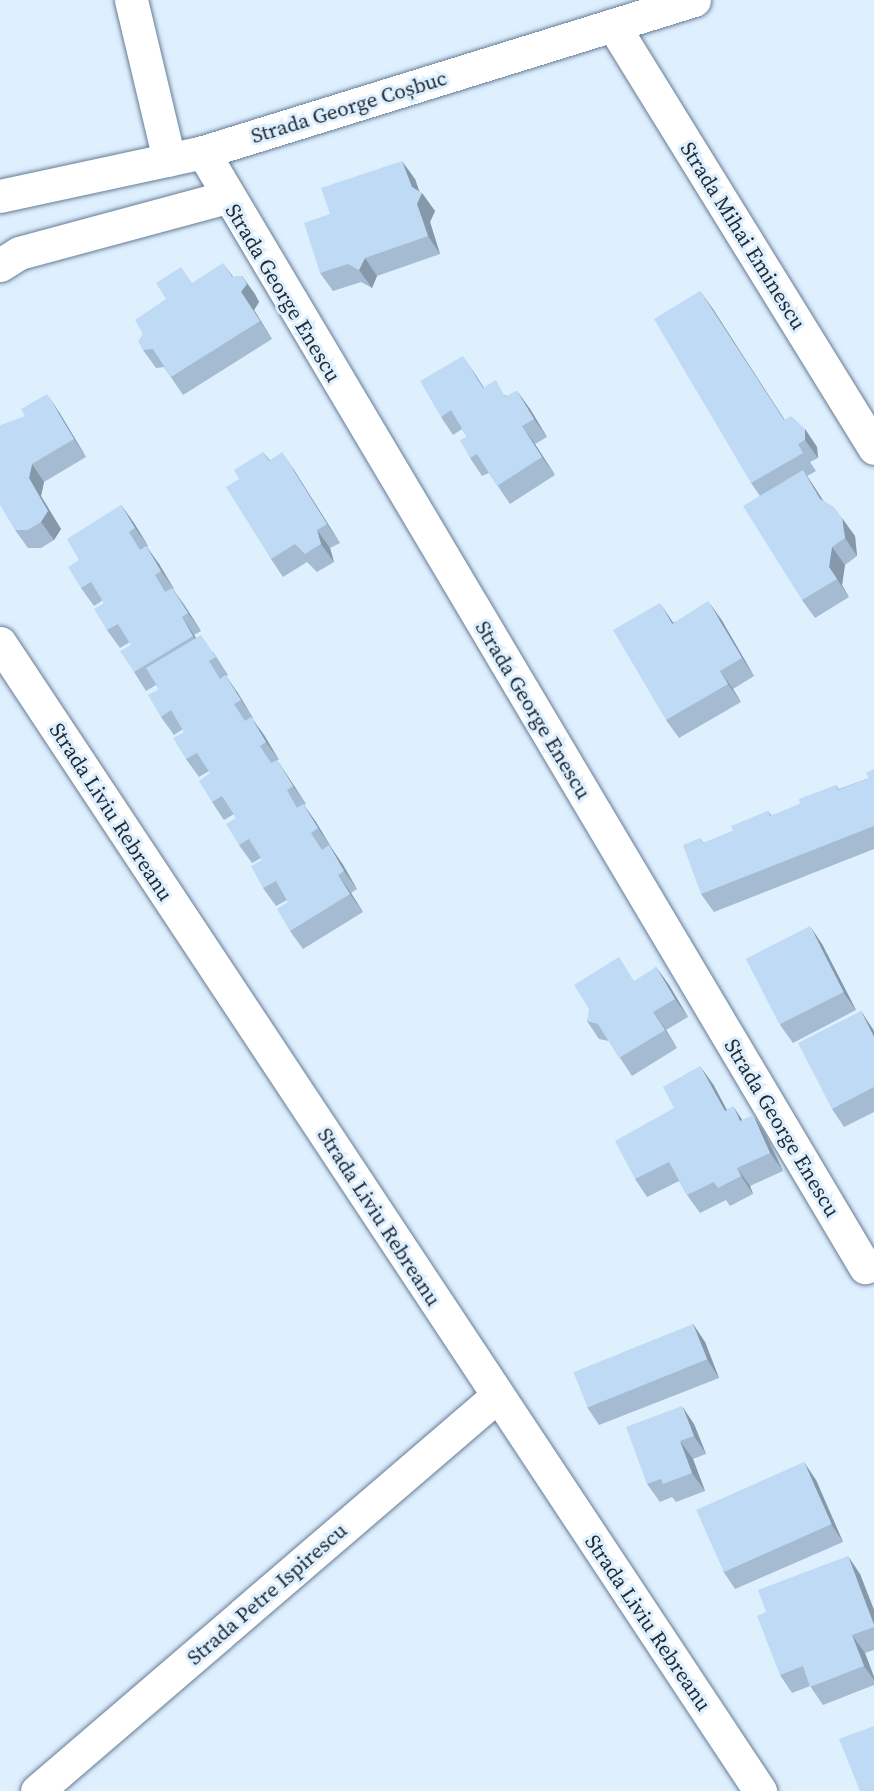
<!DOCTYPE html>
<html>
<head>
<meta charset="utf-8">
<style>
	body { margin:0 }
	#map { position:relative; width:874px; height:1791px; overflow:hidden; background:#deeffe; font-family:"Source Serif 4",serif }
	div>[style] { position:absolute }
	.roads { filter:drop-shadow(0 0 2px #657d95) drop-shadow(0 0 2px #657d95) }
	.minor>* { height:33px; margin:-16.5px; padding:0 16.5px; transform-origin:16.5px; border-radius:16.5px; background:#fff }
	.wall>* { inset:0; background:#a4bbd2 }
	.shaded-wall>* { inset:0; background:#8699ab }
	.building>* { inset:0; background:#bfdaf4; transform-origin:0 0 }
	span { translate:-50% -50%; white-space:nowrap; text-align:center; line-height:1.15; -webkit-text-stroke:6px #deeffe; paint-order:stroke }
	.street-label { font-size:21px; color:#1f2933 }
</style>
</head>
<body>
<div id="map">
	<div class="roads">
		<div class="minor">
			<div style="left:131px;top:0;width:164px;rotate:76.6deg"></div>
			<div style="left:613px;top:25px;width:497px;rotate:58.3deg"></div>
			<div style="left:203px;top:152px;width:1297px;rotate:59.3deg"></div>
			<div style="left:0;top:196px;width:208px;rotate:-12.2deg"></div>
			<div style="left:203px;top:152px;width:514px;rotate:-17.2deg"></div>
			<div style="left:0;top:265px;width:22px;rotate:-32deg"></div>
			<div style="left:19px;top:253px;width:214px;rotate:-15.1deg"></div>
			<div style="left:0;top:643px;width:1377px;rotate:56.49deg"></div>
			<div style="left:37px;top:1791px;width:606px;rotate:-40.65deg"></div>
		</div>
	</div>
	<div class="wall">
		<div style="clip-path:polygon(415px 179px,419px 191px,422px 193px,435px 211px,430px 222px,440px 254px,377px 276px,372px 288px,361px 282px,333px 291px,320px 273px,330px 214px)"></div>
		<div style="clip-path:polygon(242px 276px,259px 302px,254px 310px,272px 339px,183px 395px,164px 367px,156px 368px,143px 350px,233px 277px)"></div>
		<div style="clip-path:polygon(700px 291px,785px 420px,805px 429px,817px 447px,818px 458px,810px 462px,816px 471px,807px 476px,823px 500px,855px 536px,857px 556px,845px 565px,842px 585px,849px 597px,815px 618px,802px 600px,760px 496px,751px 483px)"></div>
		<div style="clip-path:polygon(475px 374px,484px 388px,507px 396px,517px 391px,530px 409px,547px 437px,535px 444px,555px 475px,510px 504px,489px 473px,482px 476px,470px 458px,467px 437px,462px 429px,453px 435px,441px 417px)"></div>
		<div style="clip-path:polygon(59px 412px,86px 457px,44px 482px,41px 496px,61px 529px,54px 540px,41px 548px,28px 548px,15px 530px,1px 425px)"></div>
		<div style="clip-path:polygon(263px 452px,270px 460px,294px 470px,340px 543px,330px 548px,334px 562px,317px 572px,307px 562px,283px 577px,271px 559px,239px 479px)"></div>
		<div style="clip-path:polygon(121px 505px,134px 523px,148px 546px,147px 547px,159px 564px,174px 589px,173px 589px,201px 631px,194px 635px,196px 638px,214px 653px,228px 675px,226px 676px,253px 718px,252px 719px,264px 735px,279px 760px,277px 760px,306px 804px,304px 805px,316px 822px,357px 889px,351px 893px,363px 912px,303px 949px,290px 931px,288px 902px,287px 900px,276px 906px,263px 888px,262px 860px,261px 858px,252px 863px,239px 845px,236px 818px,234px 814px,224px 820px,212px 802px,210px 773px,209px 771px,199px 777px,186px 759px,184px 732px,183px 729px,174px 735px,161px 717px,159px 689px,156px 685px,146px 691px,134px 672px,131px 645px,130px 642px,120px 648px,107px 630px,104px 603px,103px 600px,94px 606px,81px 588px,79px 560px)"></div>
		<div style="clip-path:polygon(721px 619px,754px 676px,733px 689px,741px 702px,679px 738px,666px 720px,673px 622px)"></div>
		<div style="clip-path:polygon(874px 769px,874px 849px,714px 912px,701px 894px,700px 838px,704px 843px,733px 831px,768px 811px,772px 816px,800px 804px,836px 785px,839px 789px,869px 778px)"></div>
		<div style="clip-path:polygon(822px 944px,856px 1010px,793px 1043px,780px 1025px)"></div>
		<div style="clip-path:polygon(656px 967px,669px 985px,688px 1017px,666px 1030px,677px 1048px,632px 1076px,609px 1041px,599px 1039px,587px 1021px)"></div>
		<div style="clip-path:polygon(861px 1011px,874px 1031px,874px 1112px,844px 1127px,832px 1109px)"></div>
		<div style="clip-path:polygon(713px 1084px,727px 1110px,742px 1120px,765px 1133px,783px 1171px,750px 1186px,753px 1194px,730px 1206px,726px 1200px,700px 1213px,687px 1195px,679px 1181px,647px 1197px,635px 1179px,674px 1108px)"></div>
		<div style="clip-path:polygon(693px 1324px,705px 1342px,719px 1378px,599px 1425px,587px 1407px)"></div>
		<div style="clip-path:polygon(694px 1424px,706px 1454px,693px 1459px,705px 1491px,676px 1502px,672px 1497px,660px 1502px,647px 1484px)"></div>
		<div style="clip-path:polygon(816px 1480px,843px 1542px,735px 1589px,723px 1571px)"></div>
		<div style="clip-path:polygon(860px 1574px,874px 1610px,874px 1650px,865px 1653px,874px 1677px,874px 1685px,823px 1705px,810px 1686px,792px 1693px,780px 1675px)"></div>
	</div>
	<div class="shaded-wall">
		<div style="clip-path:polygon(402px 161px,415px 179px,421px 196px,422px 193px,435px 211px,430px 222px,440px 254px,428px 236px)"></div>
		<div style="clip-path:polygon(365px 258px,377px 276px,372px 288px,359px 270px)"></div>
		<div style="clip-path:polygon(223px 263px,236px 281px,242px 276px,255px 294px,259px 302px,254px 310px,272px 339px,260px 321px)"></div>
		<div style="clip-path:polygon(700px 291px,713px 309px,796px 438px,784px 420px)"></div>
		<div style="clip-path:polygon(463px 356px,475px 374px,495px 406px,483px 388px)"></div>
		<div style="clip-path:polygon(517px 391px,530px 409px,547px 437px,534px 419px)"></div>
		<div style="clip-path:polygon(47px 394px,59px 412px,86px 457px,74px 439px)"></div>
		<div style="clip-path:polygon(522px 426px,535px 444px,555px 475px,542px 457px)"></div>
		<div style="clip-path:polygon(805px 429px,817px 447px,818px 458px,805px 440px)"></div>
		<div style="clip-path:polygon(282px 452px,294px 470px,340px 543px,327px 524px)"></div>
		<div style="clip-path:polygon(32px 464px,44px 482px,41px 496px,61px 529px,54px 540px,41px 522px,29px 478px)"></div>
		<div style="clip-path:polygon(803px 470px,815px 488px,833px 517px,820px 499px)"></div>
		<div style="clip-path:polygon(121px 505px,134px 523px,148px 546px,135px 528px)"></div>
		<div style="clip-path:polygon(842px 518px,855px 536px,857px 556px,845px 538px)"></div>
		<div style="clip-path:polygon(317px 530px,330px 548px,334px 562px,321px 544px)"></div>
		<div style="clip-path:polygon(146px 546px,159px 564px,174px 589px,161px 571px)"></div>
		<div style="clip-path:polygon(832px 547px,845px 565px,842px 585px,849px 597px,829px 567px)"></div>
		<div style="clip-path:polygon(172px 588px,185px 606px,201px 631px,188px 613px)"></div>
		<div style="clip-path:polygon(708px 601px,721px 619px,754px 676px,742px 658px)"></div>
		<div style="clip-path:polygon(660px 603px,672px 621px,684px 642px,672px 624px)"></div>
		<div style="clip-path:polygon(182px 617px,194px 635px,206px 655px,193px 636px)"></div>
		<div style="clip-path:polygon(720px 671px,733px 689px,741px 702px,728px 684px)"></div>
		<div style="clip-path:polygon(225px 675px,238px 693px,253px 718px,241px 700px)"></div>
		<div style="clip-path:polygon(251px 717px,264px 735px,279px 760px,266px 742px)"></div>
		<div style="clip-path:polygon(277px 760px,289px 778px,306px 804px,293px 786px)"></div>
		<div style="clip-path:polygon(303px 804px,316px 822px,330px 846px,318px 828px)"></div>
		<div style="clip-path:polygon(329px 845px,342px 863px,357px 889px,344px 871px)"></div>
		<div style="clip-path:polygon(338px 875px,351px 893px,363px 912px,350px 894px)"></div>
		<div style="clip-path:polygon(810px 926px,822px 944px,856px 1010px,843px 992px)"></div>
		<div style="clip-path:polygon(656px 967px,669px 985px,688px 1017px,675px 999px)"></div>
		<div style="clip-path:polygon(861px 1011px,874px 1031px,874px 1037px)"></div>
		<div style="clip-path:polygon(653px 1012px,666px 1030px,677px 1048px)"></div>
		<div style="clip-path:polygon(700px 1066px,713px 1084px,737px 1129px,725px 1111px)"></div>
		<div style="clip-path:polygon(733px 1106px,745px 1124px,740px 1121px)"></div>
		<div style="clip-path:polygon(753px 1115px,765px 1133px,783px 1171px,770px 1153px)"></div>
		<div style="clip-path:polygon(737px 1168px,750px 1186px,753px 1194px,741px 1176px)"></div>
		<div style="clip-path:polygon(693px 1324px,705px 1342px,719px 1378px,707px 1359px)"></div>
		<div style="clip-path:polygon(682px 1406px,694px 1424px,706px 1454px,694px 1436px)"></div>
		<div style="clip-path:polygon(680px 1441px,693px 1459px,705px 1491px,692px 1473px)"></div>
		<div style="clip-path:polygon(804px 1462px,816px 1480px,843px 1542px,831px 1524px)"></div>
		<div style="clip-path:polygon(848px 1556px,860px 1574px,874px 1610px,874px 1625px)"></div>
		<div style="clip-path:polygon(852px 1635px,865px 1653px,874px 1677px,874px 1680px,864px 1666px)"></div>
	</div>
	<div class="building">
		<div style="clip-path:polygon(402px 161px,412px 187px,422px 193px,417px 204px,428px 236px,365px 258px,359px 270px,348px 264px,320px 273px,304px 223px,330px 214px,321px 188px)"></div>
		<div style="clip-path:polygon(223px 263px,232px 277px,242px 276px,247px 284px,241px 292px,260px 321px,171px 377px,153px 349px,143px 350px,138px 341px,143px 334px,135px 320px,166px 299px,156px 283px,181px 267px,192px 283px)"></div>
		<div style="clip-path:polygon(700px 291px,784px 420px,791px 416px,805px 429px,805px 440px,798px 444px,803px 453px,751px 483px,654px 319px)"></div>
		<div style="clip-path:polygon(463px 356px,483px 388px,496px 380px,505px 397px,517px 391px,534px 419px,522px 426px,542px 457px,497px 486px,477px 454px,470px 458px,460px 440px,467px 437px,451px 410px,441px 417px,420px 381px)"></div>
		<div style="clip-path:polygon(47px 394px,74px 439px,32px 464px,29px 478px,48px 511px,41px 522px,28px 530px,15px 530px,0 505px,0 426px,1px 425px,25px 416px,21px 409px)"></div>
		<div style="clip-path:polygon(263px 452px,269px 461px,282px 452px,327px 524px,317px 530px,321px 544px,305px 554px,295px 544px,271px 559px,226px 487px,239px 479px,234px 470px)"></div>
		<div style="clip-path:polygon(803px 470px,820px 499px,834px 507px,842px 518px,845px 538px,832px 547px,829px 567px,837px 579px,802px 600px,743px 506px)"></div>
		<div style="clip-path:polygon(121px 505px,135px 528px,129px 532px,140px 550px,146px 546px,161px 571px,155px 575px,165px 592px,172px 588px,188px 613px,182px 617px,193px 636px,134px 672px,120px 651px,131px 645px,118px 624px,107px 630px,94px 609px,104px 603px,91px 582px,81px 588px,68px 567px,79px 560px,67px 539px)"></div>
		<div style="clip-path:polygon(708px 601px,742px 658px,720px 671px,728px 684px,666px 720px,613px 630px,660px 603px,672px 624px)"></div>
		<div style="clip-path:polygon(201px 635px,216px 657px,209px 661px,220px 679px,225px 675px,241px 700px,234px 704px,245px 721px,251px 717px,266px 742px,260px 746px,271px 763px,277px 760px,293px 786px,287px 790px,297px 808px,303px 804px,318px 828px,311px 833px,322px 850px,329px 845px,344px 871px,338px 875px,350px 894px,290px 931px,277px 909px,288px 902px,276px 881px,263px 888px,251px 866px,262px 860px,249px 839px,239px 845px,226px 824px,236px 818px,222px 796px,212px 802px,199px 781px,210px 773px,197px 753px,186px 759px,173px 738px,184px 732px,171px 710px,161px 717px,148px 695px,159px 689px,146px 668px)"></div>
		<div style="clip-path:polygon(874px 769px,874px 826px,701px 894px,683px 845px,700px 838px,703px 843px,733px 831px,731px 826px,768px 811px,770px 816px,800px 804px,799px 799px,836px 785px,838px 790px,869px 778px,866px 773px)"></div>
		<div style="left:810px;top:926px;width:74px;height:72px;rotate:63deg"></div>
		<div style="clip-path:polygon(619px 957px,634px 981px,656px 967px,675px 999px,653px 1012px,665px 1030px,619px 1058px,598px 1024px,587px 1021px,589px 1009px,574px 985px)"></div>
		<div style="clip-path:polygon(861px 1011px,874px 1037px,874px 1087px,832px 1109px,798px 1043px)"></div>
		<div style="clip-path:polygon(700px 1066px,725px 1111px,733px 1106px,740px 1121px,753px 1115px,770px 1153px,737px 1168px,741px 1176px,718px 1188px,714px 1182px,687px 1195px,669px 1162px,635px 1179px,615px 1141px,674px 1108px,663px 1087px)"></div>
		<div style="left:693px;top:1324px;width:38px;height:129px;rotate:68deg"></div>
		<div style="clip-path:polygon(682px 1406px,694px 1436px,680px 1441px,692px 1473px,663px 1484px,661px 1479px,647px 1484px,626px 1427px)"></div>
		<div style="left:804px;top:1462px;width:68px;height:118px;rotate:66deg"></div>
		<div style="clip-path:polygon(848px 1556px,874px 1625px,874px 1627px,852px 1635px,864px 1666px,810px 1687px,803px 1666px,780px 1675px,757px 1616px,766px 1612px,758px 1590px)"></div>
		<div style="clip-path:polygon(874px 1726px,874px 1791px,860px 1791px,839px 1739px)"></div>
	</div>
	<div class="street-label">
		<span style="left:349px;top:107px;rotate:-17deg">Strada George Coșbuc</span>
		<span style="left:743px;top:236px;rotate:58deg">Strada Mihai Eminescu</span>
		<span style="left:283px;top:293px;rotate:59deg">Strada George Enescu</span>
		<span style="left:533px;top:710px;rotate:59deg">Strada George Enescu</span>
		<span style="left:111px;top:812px;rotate:57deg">Strada Liviu Rebreanu</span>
		<span style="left:782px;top:1128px;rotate:59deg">Strada George Enescu</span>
		<span style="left:379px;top:1217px;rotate:57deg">Strada Liviu Rebreanu</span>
		<span style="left:267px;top:1594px;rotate:-41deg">Strada Petre Ispirescu</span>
		<span style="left:648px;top:1623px;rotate:56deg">Strada Liviu Rebreanu</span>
	</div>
</div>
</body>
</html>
